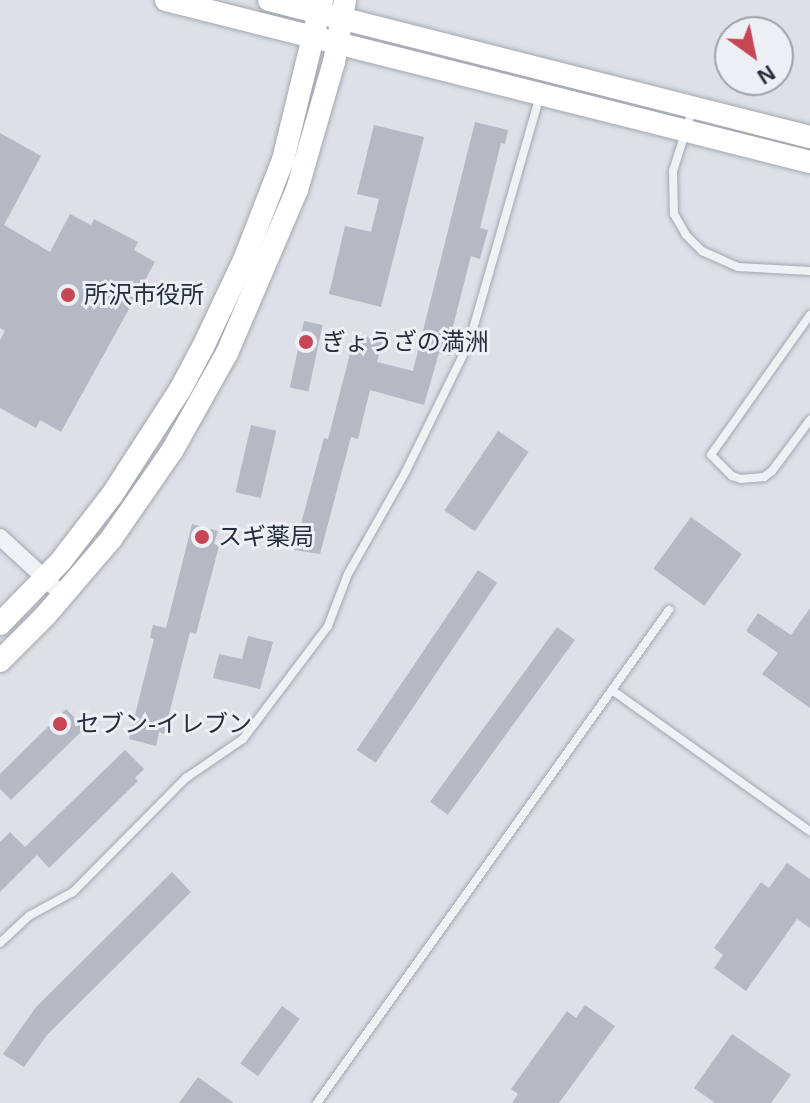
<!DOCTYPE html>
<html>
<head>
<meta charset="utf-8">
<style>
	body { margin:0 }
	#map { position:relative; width:810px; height:1103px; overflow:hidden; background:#dde0e6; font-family:Helvetica,"Noto Sans JP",sans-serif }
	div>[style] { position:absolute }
	.building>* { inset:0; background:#b5b9c3; transform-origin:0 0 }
	.roads { filter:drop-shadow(0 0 2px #a3a7b0) drop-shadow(0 0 2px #a3a7b0) }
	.lane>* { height:8px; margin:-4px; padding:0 4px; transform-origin:4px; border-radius:4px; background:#f0f1f5 }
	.street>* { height:16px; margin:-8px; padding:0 8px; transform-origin:8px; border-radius:8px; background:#f0f1f5 }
	.secondary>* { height:22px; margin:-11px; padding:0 11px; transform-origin:11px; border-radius:11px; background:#fff }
	.dots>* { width:22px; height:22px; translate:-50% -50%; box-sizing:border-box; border:4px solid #eceff4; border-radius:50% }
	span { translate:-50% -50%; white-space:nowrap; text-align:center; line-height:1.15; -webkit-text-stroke:6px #eceff4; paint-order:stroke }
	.poi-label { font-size:24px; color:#272e3c }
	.left { translate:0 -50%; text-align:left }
	.north { position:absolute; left:714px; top:16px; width:80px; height:80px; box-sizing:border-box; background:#eceff4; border:2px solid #9da2aa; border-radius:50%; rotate:147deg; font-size:22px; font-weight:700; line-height:32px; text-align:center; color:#272e3c }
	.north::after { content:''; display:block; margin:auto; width:28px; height:36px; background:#c84554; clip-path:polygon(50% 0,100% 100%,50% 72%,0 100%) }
</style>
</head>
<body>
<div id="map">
	<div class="building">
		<div style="clip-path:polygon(475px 122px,508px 130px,505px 144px,501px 143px,480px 228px,488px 230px,480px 259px,471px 256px,449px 342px,453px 343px,450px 356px,439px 353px,424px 405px,370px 390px,358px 439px,351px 437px,320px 554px,294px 550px,324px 438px,328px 439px,355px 334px,382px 341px,377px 362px,413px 371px)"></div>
		<div style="clip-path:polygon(374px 125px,424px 137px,381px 307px,329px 294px,345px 226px,371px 232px,379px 199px,357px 194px)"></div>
		<div style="clip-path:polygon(0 133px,41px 156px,4px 225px,50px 252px,70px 214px,91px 225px,94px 219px,138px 242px,134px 250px,155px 262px,61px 432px,40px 420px,36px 428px,0 408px,0 340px,5px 331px,0 328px)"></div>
		<div style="left:304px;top:321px;width:19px;height:68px;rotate:12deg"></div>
		<div style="left:251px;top:425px;width:26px;height:69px;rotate:13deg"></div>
		<div style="left:498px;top:431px;width:37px;height:96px;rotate:34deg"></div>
		<div style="left:691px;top:517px;width:63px;height:64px;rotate:36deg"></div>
		<div style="clip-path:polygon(192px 524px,218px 531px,214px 544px,219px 546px,196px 634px,190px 632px,164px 734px,159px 732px,156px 746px,129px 739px,154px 639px,150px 638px,153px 625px,166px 628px)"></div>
		<div style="left:478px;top:570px;width:23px;height:217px;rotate:34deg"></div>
		<div style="clip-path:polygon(810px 608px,810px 708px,762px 674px,778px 653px,746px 631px,758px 613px,791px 635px)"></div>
		<div style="left:557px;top:627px;width:22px;height:216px;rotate:36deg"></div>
		<div style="clip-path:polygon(248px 636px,273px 642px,260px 689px,213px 678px,219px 654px,242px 659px)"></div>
		<div style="clip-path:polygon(66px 709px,85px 728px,11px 800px,0 789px,0 774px)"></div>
		<div style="clip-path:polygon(125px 750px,144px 769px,135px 778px,138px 781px,49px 868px,37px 855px,0 892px,0 842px,10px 832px,25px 847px)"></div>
		<div style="clip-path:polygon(787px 863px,810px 879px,810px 928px,797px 919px,746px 991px,714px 968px,723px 955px,714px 948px,761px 882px,769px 888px)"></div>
		<div style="clip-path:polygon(172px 872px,191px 892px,47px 1035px,24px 1067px,3px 1054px,36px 1007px)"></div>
		<div style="clip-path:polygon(585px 1005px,615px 1026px,559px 1103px,512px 1103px,518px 1094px,511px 1089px,567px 1011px,576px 1018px)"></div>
		<div style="left:282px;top:1006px;width:22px;height:71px;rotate:36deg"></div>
		<div style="clip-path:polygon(732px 1034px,791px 1075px,771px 1103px,715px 1103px,694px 1088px)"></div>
		<div style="clip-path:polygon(198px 1077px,234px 1103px,179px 1103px)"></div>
	</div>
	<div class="roads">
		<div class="lane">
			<div style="left:693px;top:108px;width:66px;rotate:107.6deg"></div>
			<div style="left:673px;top:171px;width:43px;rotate:88.7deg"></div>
			<div style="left:674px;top:214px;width:24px;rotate:60deg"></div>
			<div style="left:686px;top:235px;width:23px;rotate:45deg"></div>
			<div style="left:702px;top:251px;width:39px;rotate:24deg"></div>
			<div style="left:738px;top:267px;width:72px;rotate:3.2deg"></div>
			<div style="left:810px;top:315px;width:171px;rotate:125.3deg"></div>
			<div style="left:711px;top:455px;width:30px;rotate:45deg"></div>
			<div style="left:732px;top:476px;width:9px;rotate:18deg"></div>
			<div style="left:741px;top:479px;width:23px;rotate:-5deg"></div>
			<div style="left:764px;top:477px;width:10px;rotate:-37deg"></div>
			<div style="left:772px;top:471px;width:64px;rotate:-53.3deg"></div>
			<div style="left:612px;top:690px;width:243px;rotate:35.5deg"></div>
			<div style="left:0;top:943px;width:40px;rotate:-43deg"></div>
			<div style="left:29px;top:916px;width:50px;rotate:-28.6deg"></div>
			<div style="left:73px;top:892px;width:161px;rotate:-45.3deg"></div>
			<div style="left:186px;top:778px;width:69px;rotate:-34.4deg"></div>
			<div style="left:243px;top:739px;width:141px;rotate:-53deg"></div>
			<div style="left:328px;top:626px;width:56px;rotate:-69deg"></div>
			<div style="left:348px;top:574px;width:118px;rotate:-60.6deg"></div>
			<div style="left:406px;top:471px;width:143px;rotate:-63.8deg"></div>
			<div style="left:469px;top:343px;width:257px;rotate:-74deg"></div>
			<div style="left:317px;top:1103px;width:606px;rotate:-54.47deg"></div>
		</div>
		<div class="street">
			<div style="left:0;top:537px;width:84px;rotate:42.6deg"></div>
		</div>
		<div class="secondary">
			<div style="left:166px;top:0;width:664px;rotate:14.12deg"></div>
			<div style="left:269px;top:0;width:558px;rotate:14.21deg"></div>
			<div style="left:0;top:624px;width:88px;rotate:-45.9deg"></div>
			<div style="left:61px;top:561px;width:83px;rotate:-52.3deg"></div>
			<div style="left:112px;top:495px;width:125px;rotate:-57.1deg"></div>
			<div style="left:180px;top:390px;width:49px;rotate:-61.9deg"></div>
			<div style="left:203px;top:347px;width:96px;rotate:-64.8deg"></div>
			<div style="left:244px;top:260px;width:107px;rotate:-68.7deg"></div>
			<div style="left:283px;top:160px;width:165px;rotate:-76.3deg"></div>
			<div style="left:0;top:661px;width:64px;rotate:-45deg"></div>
			<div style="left:45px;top:616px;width:101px;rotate:-49.4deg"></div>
			<div style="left:111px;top:539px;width:107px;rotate:-55.3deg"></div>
			<div style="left:172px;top:451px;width:112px;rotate:-60.7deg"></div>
			<div style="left:227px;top:353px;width:177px;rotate:-66.8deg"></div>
			<div style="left:297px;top:190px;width:133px;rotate:-73.9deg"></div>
			<div style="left:334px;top:62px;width:63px;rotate:-79.9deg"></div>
		</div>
	</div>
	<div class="dots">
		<div style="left:68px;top:295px;background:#c84554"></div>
		<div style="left:306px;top:342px;background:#c84554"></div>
		<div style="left:202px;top:537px;background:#c84554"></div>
		<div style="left:60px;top:724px;background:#c84554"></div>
	</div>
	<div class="poi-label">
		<span class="left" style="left:84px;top:295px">所沢市役所</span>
		<span class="left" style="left:322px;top:342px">ぎょうざの満洲</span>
		<span class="left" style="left:218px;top:537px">スギ薬局</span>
		<span class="left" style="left:76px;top:724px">セブン-イレブン</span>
	</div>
	<div class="north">N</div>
</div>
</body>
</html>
